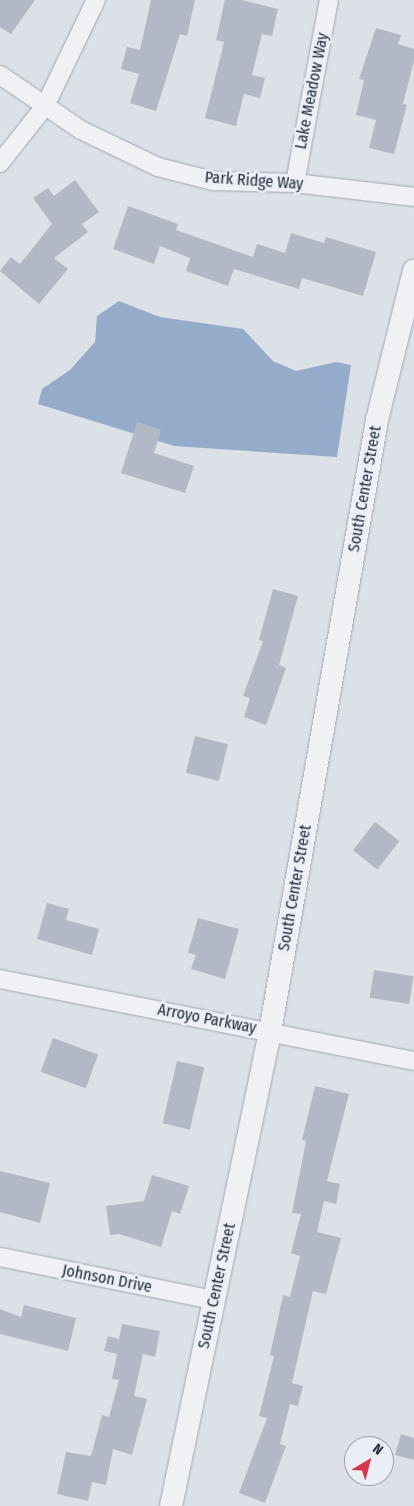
<!DOCTYPE html>
<html>
<head>
<meta charset="utf-8">
<style>
	body { margin:0 }
	#map { position:relative; width:414px; height:1506px; overflow:hidden; background:#dce0e7; font-family:"Fira Sans Condensed",sans-serif }
	div>[style] { position:absolute }
	.water>* { inset:0; background:#94acca }
	.building>* { inset:0; background:#b3b9c4; transform-origin:0 0 }
	.roads { filter:drop-shadow(0 0 1px #a1a7b1) drop-shadow(0 0 1px #a1a7b1) }
	.minor>* { height:18px; margin:-9px; padding:0 9px; transform-origin:9px; border-radius:9px; background:#eff1f5 }
	.tertiary>* { height:22px; margin:-11px; padding:0 11px; transform-origin:11px; border-radius:11px; background:#eff1f5 }
	span { translate:-50% -50%; white-space:nowrap; text-align:center; line-height:1.15; -webkit-text-stroke:5px #ebeff5; paint-order:stroke }
	.street-label { font-size:16px; color:#252d3e }
	.north { position:absolute; left:344px; top:1436px; width:50px; height:50px; box-sizing:border-box; background:#ebeff5; border:1px solid #9ca1ac; border-radius:50%; rotate:37deg; font-size:14px; font-weight:700; line-height:20px; text-align:center; color:#252d3e }
	.north::after { content:''; display:block; margin:auto; width:18px; height:22px; background:#d5384b; clip-path:polygon(50% 0,100% 100%,50% 72%,0 100%) }
</style>
</head>
<body>
<div id="map">
	<div class="water">
		<div style="clip-path:polygon(119px 301px,160px 317px,243px 329px,273px 361px,296px 371px,336px 362px,351px 365px,337px 457px,174px 446px,38px 404px,42px 389px,70px 370px,95px 342px,97px 316px)"></div>
	</div>
	<div class="building">
		<div style="clip-path:polygon(0 0,35px 0,11px 34px,0 27px)"></div>
		<div style="clip-path:polygon(151px 0,195px 0,187px 36px,180px 34px,156px 111px,130px 103px,139px 74px,121px 69px,127px 47px,140px 50px)"></div>
		<div style="clip-path:polygon(225px 0,242px 0,278px 9px,272px 36px,262px 34px,252px 75px,265px 78px,260px 98px,244px 94px,236px 126px,205px 118px,224px 42px,216px 40px)"></div>
		<div style="clip-path:polygon(376px 28px,401px 35px,398px 44px,414px 49px,414px 61px,403px 104px,407px 105px,394px 154px,369px 148px,376px 120px,356px 115px,364px 80px,359px 79px)"></div>
		<div style="clip-path:polygon(75px 180px,99px 212px,82px 224px,88px 232px,54px 258px,68px 269px,39px 304px,0 271px,11px 257px,20px 264px,52px 224px,33px 198px,48px 188px,54px 196px)"></div>
		<div style="clip-path:polygon(128px 206px,178px 224px,176px 230px,253px 257px,257px 244px,285px 253px,291px 233px,324px 243px,326px 237px,376px 252px,363px 296px,302px 278px,299px 289px,234px 269px,228px 286px,186px 271px,190px 258px,160px 246px,154px 264px,113px 249px)"></div>
		<div style="clip-path:polygon(137px 422px,161px 430px,154px 453px,194px 466px,185px 493px,121px 473px)"></div>
		<div style="clip-path:polygon(273px 589px,298px 596px,279px 665px,286px 668px,266px 725px,244px 717px,250px 698px,243px 696px,263px 641px,259px 640px)"></div>
		<div style="left:195px;top:736px;width:34px;height:38px;rotate:14deg"></div>
		<div style="left:375px;top:822px;width:31px;height:36px;rotate:38deg"></div>
		<div style="clip-path:polygon(47px 903px,69px 909px,66px 920px,99px 929px,92px 955px,37px 939px)"></div>
		<div style="clip-path:polygon(198px 918px,239px 929px,225px 979px,191px 969px,196px 955px,188px 953px)"></div>
		<div style="left:374px;top:970px;width:40px;height:28px;rotate:9deg"></div>
		<div style="left:53px;top:1038px;width:48px;height:36px;rotate:20deg"></div>
		<div style="left:177px;top:1061px;width:28px;height:64px;rotate:13deg"></div>
		<div style="clip-path:polygon(315px 1086px,349px 1094px,327px 1181px,340px 1184px,336px 1204px,324px 1201px,317px 1232px,341px 1238px,326px 1294px,313px 1291px,292px 1383px,303px 1386px,298px 1406px,290px 1404px,280px 1444px,286px 1446px,265px 1503px,239px 1493px,267px 1418px,259px 1416px,274px 1356px,270px 1355px,283px 1295px,290px 1297px,300px 1256px,291px 1253px,301px 1214px,292px 1213px,306px 1141px,302px 1140px)"></div>
		<div style="clip-path:polygon(0 1171px,50px 1183px,40px 1223px,0 1212px)"></div>
		<div style="clip-path:polygon(152px 1175px,189px 1186px,180px 1214px,172px 1211px,161px 1247px,119px 1234px,110px 1235px,106px 1206px,144px 1201px)"></div>
		<div style="clip-path:polygon(24px 1305px,76px 1318px,68px 1351px,0 1334px,0 1309px,21px 1317px)"></div>
		<div style="clip-path:polygon(122px 1324px,160px 1331px,155px 1357px,143px 1354px,134px 1396px,147px 1399px,132px 1455px,113px 1449px,106px 1485px,92px 1482px,88px 1501px,57px 1494px,66px 1452px,91px 1456px,102px 1415px,109px 1417px,119px 1380px,112px 1379px,117px 1354px,104px 1351px,108px 1336px,119px 1339px)"></div>
		<div style="clip-path:polygon(401px 1434px,414px 1438px,414px 1460px,395px 1455px)"></div>
	</div>
	<div class="roads">
		<div class="minor">
			<div style="left:0;top:75px;width:98px;rotate:34.2deg"></div>
			<div style="left:81px;top:130px;width:85px;rotate:25.7deg"></div>
			<div style="left:158px;top:167px;width:57px;rotate:14.3deg"></div>
			<div style="left:213px;top:181px;width:82px;rotate:1.4deg"></div>
			<div style="left:295px;top:183px;width:120px;rotate:6.7deg"></div>
			<div style="left:0;top:163px;width:73px;rotate:-51.7deg"></div>
			<div style="left:45px;top:106px;width:118px;rotate:-64.3deg"></div>
			<div style="left:295px;top:183px;width:186px;rotate:-79.5deg"></div>
			<div style="left:0;top:979px;width:422px;rotate:11.2deg"></div>
			<div style="left:0;top:1257px;width:218px;rotate:11.4deg"></div>
		</div>
		<div class="tertiary">
			<div style="left:171px;top:1506px;width:484px;rotate:-78.2deg"></div>
			<div style="left:270px;top:1032px;width:621px;rotate:-80.08deg"></div>
			<div style="left:377px;top:420px;width:154px;rotate:-76.1deg"></div>
		</div>
	</div>
	<div class="street-label">
		<span style="left:312px;top:91px;rotate:-79deg">Lake Meadow Way</span>
		<span style="left:254px;top:181px;rotate:4deg">Park Ridge Way</span>
		<span style="left:365px;top:489px;rotate:-80deg">South Center Street</span>
		<span style="left:295px;top:888px;rotate:-80deg">South Center Street</span>
		<span style="left:207px;top:1019px;rotate:11deg">Arroyo Parkway</span>
		<span style="left:107px;top:1279px;rotate:11deg">Johnson Drive</span>
		<span style="left:217px;top:1286px;rotate:-78deg">South Center Street</span>
	</div>
	<div class="north">N</div>
</div>
</body>
</html>
